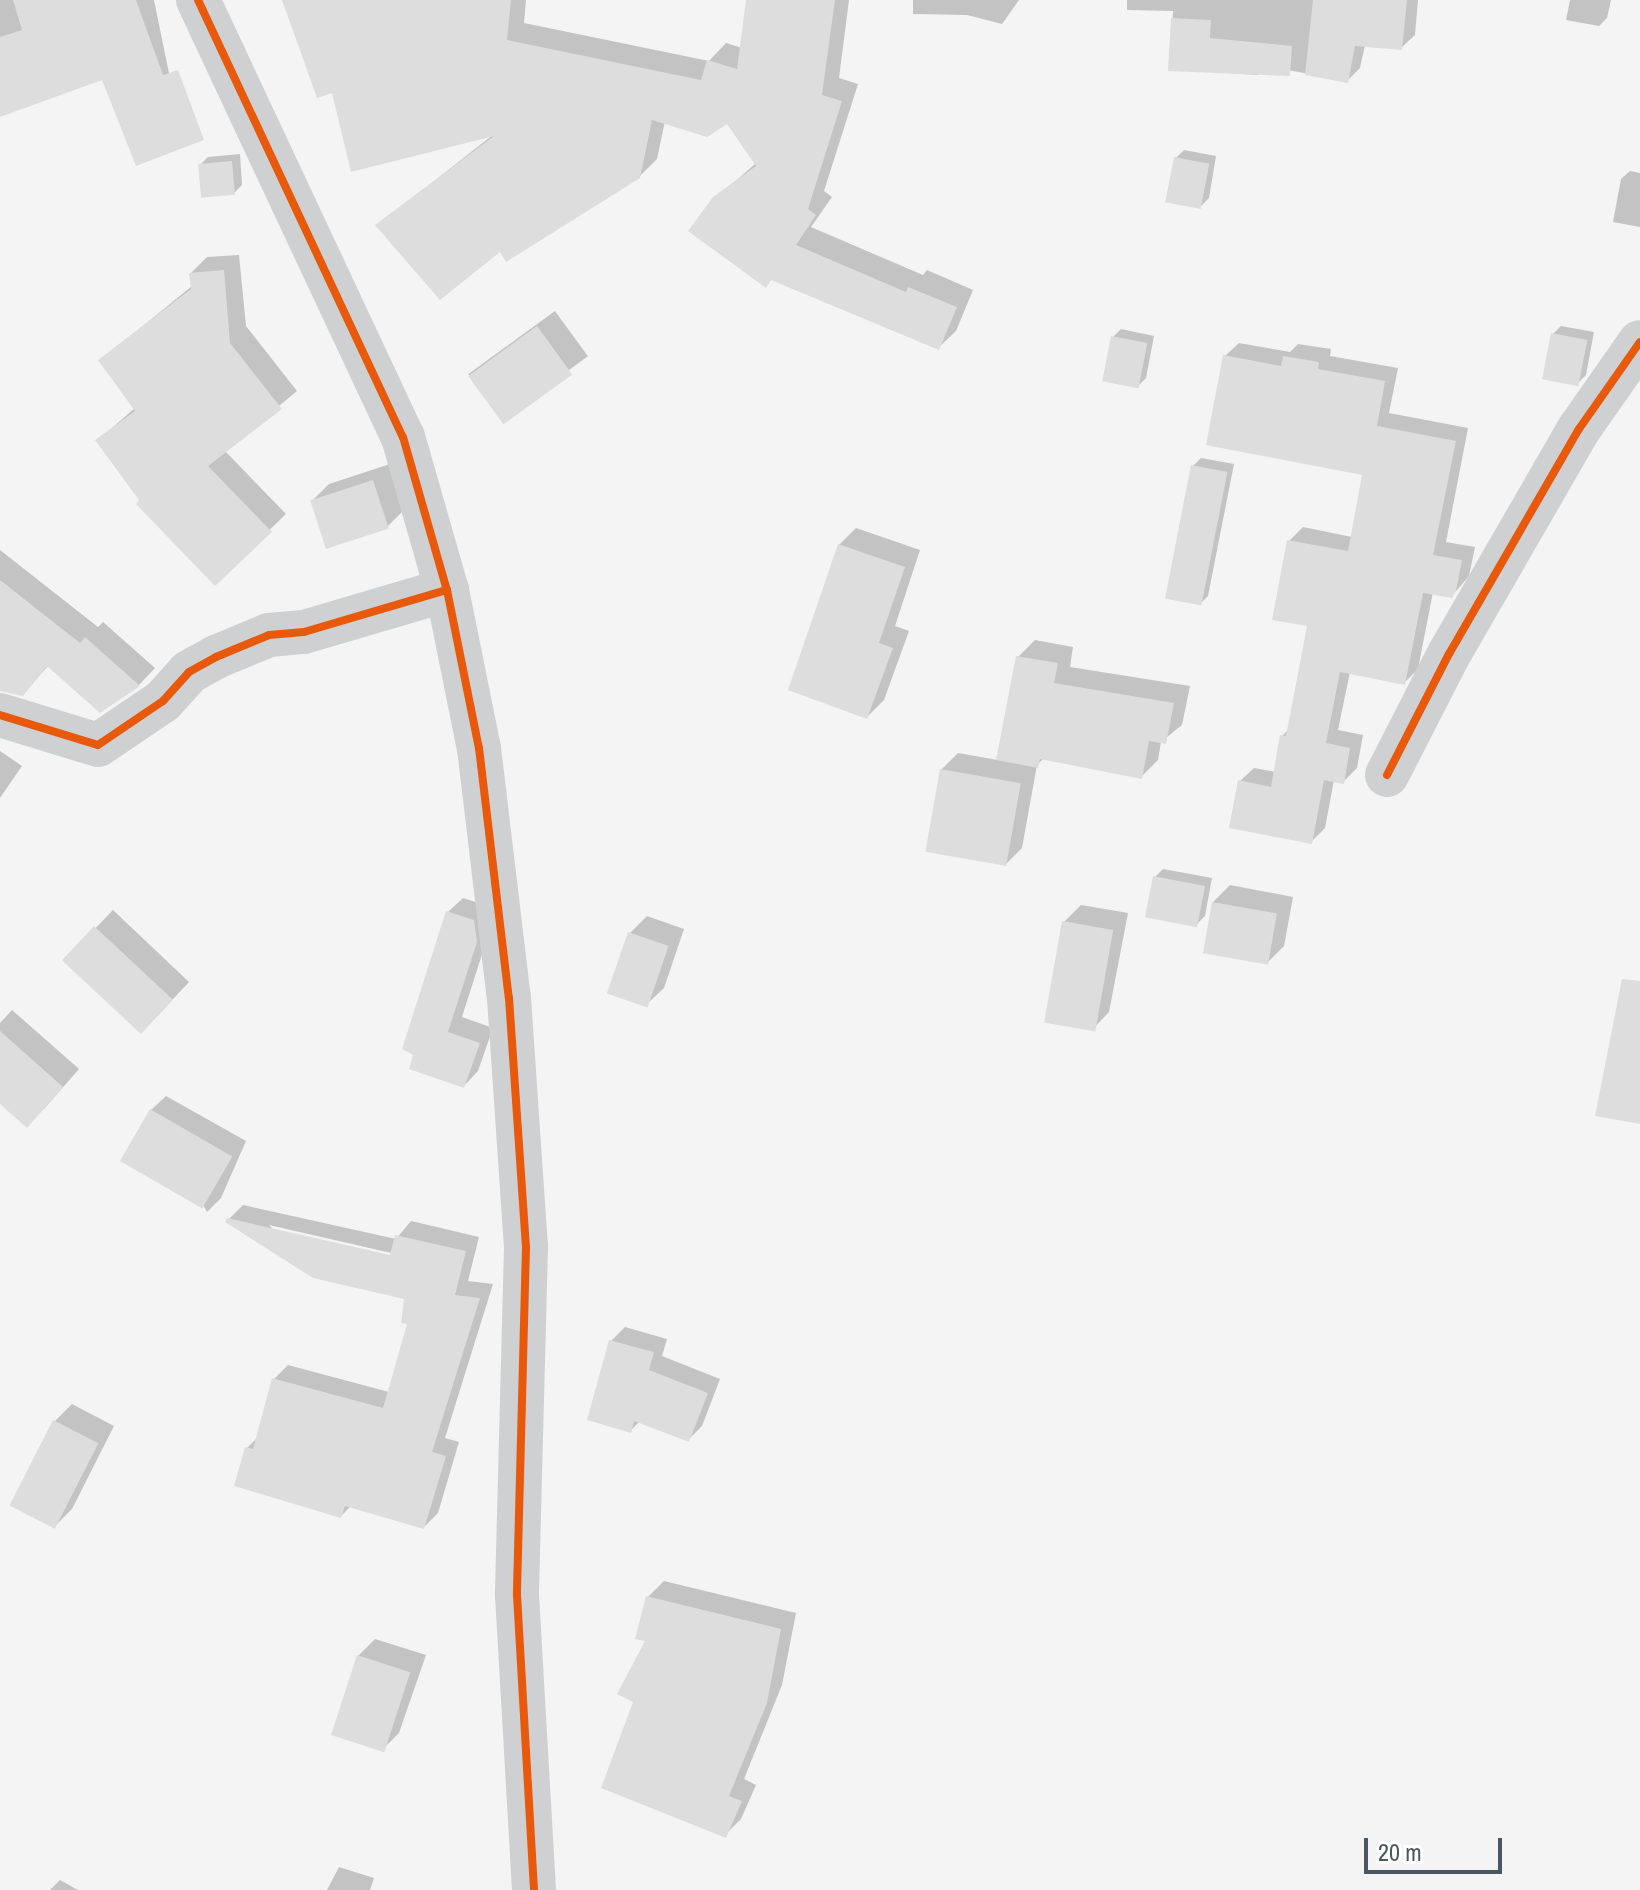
<!DOCTYPE html>
<html>
<head>
<meta charset="utf-8">
<style>
	body { margin:0 }
	#map { position:relative; width:1640px; height:1890px; overflow:hidden; background:#f4f4f4; font-family:"Archivo Narrow",sans-serif }
	div>[style] { position:absolute }
	.shadow>* { inset:0; background:#0003; transform-origin:0 0 }
	.building>* { inset:0; background:#ddddde; transform-origin:0 0 }
	.minor>* { height:44px; margin:-22px; padding:0 22px; transform-origin:22px; border-radius:22px; background:#ced0d2 }
	.cycleway>* { height:8px; margin:-4px; padding:0 4px; transform-origin:4px; border-radius:4px; background:#e8590c }
	span { translate:-50% -50%; white-space:nowrap; text-align:center; line-height:1.15; -webkit-text-stroke:6px #fff; paint-order:stroke }
	.scale { position:absolute; left:1364px; top:1838px; width:138px; height:36px; box-sizing:border-box; border:4px solid #4a5661; border-top:0; padding-left:10px; font-size:24px; line-height:28px; white-space:nowrap; color:#4a5661; -webkit-text-stroke:6px #fff; paint-order:stroke }
</style>
</head>
<body>
<div id="map">
	<div class="shadow">
		<div style="clip-path:polygon(0 0,154px 0,182px 137px,103px 78px,0 100px)"></div>
		<div style="clip-path:polygon(286px 0,526px 0,524px 23px,709px 61px,726px 43px,742px 48px,748px 0,849px 0,839px 78px,858px 84px,824px 191px,832px 197px,811px 227px,923px 275px,927px 270px,973px 290px,956px 331px,938px 348px,772px 279px,765px 286px,715px 199px,756px 163px,728px 121px,665px 121px,657px 159px,639px 177px,500px 249px,378px 225px,494px 134px,334px 90px)"></div>
		<div style="clip-path:polygon(913px 0,1019px 0,1002px 24px,967px 15px,913px 14px)"></div>
		<div style="clip-path:polygon(1127px 0,1418px 0,1415px 35px,1401px 48px,1365px 45px,1360px 68px,1347px 81px,1266px 66px,1257px 75px,1170px 69px,1173px 11px,1127px 10px)"></div>
		<div style="clip-path:polygon(1570px 0,1611px 0,1607px 18px,1599px 26px,1566px 20px)"></div>
		<div style="clip-path:polygon(1184px 150px,1216px 156px,1209px 198px,1201px 206px,1176px 158px)"></div>
		<div style="clip-path:polygon(240px 154px,242px 185px,234px 193px,200px 165px,208px 157px)"></div>
		<div style="clip-path:polygon(1630px 171px,1640px 173px,1640px 227px,1613px 222px,1621px 179px)"></div>
		<div style="clip-path:polygon(239px 255px,246px 326px,297px 391px,225px 451px,286px 514px,215px 583px,98px 440px,135px 408px,101px 360px,192px 286px,191px 273px,207px 257px)"></div>
		<div style="left:555px;top:311px;width:56px;height:107px;rotate:54deg"></div>
		<div style="clip-path:polygon(1561px 326px,1594px 332px,1586px 375px,1578px 383px,1553px 334px)"></div>
		<div style="clip-path:polygon(1121px 329px,1154px 336px,1146px 378px,1138px 386px,1113px 337px)"></div>
		<div style="clip-path:polygon(1239px 343px,1290px 352px,1298px 344px,1331px 349px,1330px 356px,1398px 368px,1389px 413px,1468px 428px,1446px 542px,1475px 547px,1469px 576px,1452px 596px,1433px 592px,1418px 669px,1405px 682px,1350px 672px,1338px 730px,1363px 735px,1357px 768px,1343px 782px,1334px 780px,1325px 828px,1311px 842px,1240px 781px,1254px 768px,1276px 772px,1282px 736px,1289px 729px,1309px 624px,1289px 541px,1303px 527px,1352px 537px,1364px 473px,1225px 356px)"></div>
		<div style="clip-path:polygon(1201px 458px,1234px 464px,1208px 596px,1200px 604px,1193px 466px)"></div>
		<div style="clip-path:polygon(390px 464px,405px 509px,388px 526px,312px 501px,329px 484px)"></div>
		<div style="clip-path:polygon(856px 528px,920px 550px,895px 626px,909px 631px,884px 700px,867px 717px,839px 545px)"></div>
		<div style="clip-path:polygon(0 550px,98px 627px,103px 622px,155px 668px,139px 685px,49px 665px,23px 694px,0 680px)"></div>
		<div style="clip-path:polygon(1035px 640px,1073px 647px,1070px 667px,1190px 686px,1182px 725px,1161px 742px,1158px 760px,1141px 777px,1044px 758px,1037px 765px,1022px 848px,1005px 865px,941px 770px,958px 753px,998px 760px,1018px 657px)"></div>
		<div style="clip-path:polygon(0 751px,22px 766px,0 798px)"></div>
		<div style="clip-path:polygon(1163px 869px,1212px 878px,1205px 916px,1197px 924px,1155px 877px)"></div>
		<div style="clip-path:polygon(1230px 885px,1293px 897px,1284px 946px,1267px 963px,1213px 902px)"></div>
		<div style="clip-path:polygon(463px 898px,488px 906px,491px 926px,462px 1017px,493px 1028px,478px 1071px,464px 1086px,416px 1054px,448px 912px)"></div>
		<div style="clip-path:polygon(1081px 905px,1128px 913px,1109px 1012px,1092px 1030px,1064px 922px)"></div>
		<div style="clip-path:polygon(113px 910px,189px 982px,158px 1015px,65px 960px)"></div>
		<div style="clip-path:polygon(647px 916px,684px 929px,664px 988px,647px 1004px,630px 933px)"></div>
		<div style="clip-path:polygon(12px 1010px,79px 1069px,44px 1109px,0 1102px,0 1023px)"></div>
		<div style="clip-path:polygon(166px 1096px,246px 1141px,221px 1198px,207px 1212px,151px 1110px)"></div>
		<div style="clip-path:polygon(evenodd,243px 1205px,396px 1239px,411px 1221px,479px 1237px,468px 1281px,493px 1284px,445px 1438px,459px 1442px,438px 1513px,424px 1527px,351px 1506px,341px 1516px,247px 1448px,259px 1436px,274px 1379px,288px 1365px,389px 1392px,410px 1322px,406px 1297px,229px 1219px,243px 1205px,269px 1225px,400px 1255px,400px 1259px,274px 1230px,269px 1225px)"></div>
		<div style="clip-path:polygon(625px 1327px,667px 1339px,662px 1356px,720px 1379px,702px 1426px,688px 1440px,640px 1421px,630px 1431px,611px 1341px)"></div>
		<div style="clip-path:polygon(72px 1404px,114px 1426px,72px 1509px,55px 1526px,13px 1505px,55px 1421px)"></div>
		<div style="clip-path:polygon(664px 1581px,796px 1613px,782px 1685px,744px 1779px,756px 1785px,741px 1819px,725px 1835px,635px 1701px,648px 1640px,648px 1597px)"></div>
		<div style="clip-path:polygon(375px 1639px,426px 1655px,399px 1733px,382px 1750px,358px 1656px)"></div>
		<div style="clip-path:polygon(339px 1867px,374px 1878px,370px 1890px,327px 1890px)"></div>
		<div style="clip-path:polygon(60px 1880px,78px 1890px,50px 1890px)"></div>
	</div>
	<div class="building">
		<div style="clip-path:polygon(13px 0,136px 0,163px 75px,178px 70px,204px 140px,136px 166px,102px 80px,0 117px,0 37px,22px 30px)"></div>
		<div style="clip-path:polygon(282px 0,511px 0,507px 40px,701px 80px,707px 60px,737px 69px,746px 0,835px 0,822px 95px,842px 101px,808px 209px,816px 215px,796px 245px,906px 292px,908px 287px,957px 307px,939px 350px,771px 280px,766px 288px,688px 231px,713px 197px,756px 166px,727px 124px,707px 137px,652px 120px,640px 178px,506px 262px,500px 252px,440px 300px,375px 225px,494px 136px,351px 172px,332px 93px,317px 98px)"></div>
		<div style="clip-path:polygon(1313px 0,1407px 0,1402px 50px,1355px 46px,1348px 83px,1305px 75px)"></div>
		<div style="clip-path:polygon(1171px 18px,1211px 20px,1210px 38px,1292px 46px,1290px 76px,1168px 71px)"></div>
		<div style="left:1174px;top:157px;width:36px;height:46px;rotate:11deg"></div>
		<div style="left:232px;top:161px;width:34px;height:34px;rotate:85deg"></div>
		<div style="clip-path:polygon(224px 270px,230px 343px,282px 409px,208px 466px,272px 532px,215px 586px,136px 504px,139px 500px,95px 440px,135px 411px,98px 360px,191px 289px,189px 273px)"></div>
		<div style="left:537px;top:326px;width:60px;height:85px;rotate:54deg"></div>
		<div style="left:1551px;top:333px;width:37px;height:47px;rotate:11deg"></div>
		<div style="left:1111px;top:336px;width:37px;height:46px;rotate:11deg"></div>
		<div style="clip-path:polygon(1223px 355px,1281px 366px,1283px 356px,1319px 362px,1318px 369px,1385px 381px,1377px 426px,1456px 441px,1433px 555px,1462px 560px,1456px 591px,1452px 598px,1423px 593px,1405px 685px,1340px 672px,1326px 743px,1350px 748px,1344px 784px,1324px 780px,1312px 844px,1229px 828px,1238px 780px,1271px 787px,1280px 735px,1286px 736px,1307px 626px,1272px 620px,1287px 540px,1348px 551px,1362px 475px,1206px 445px)"></div>
		<div style="left:1191px;top:465px;width:37px;height:136px;rotate:11deg"></div>
		<div style="left:373px;top:480px;width:51px;height:66px;rotate:72deg"></div>
		<div style="clip-path:polygon(838px 544px,905px 567px,879px 643px,893px 648px,867px 719px,788px 690px)"></div>
		<div style="clip-path:polygon(0 580px,80px 643px,85px 637px,140px 686px,100px 713px,47px 666px,23px 696px,0 691px)"></div>
		<div style="clip-path:polygon(1016px 656px,1058px 663px,1054px 683px,1174px 703px,1166px 744px,1149px 741px,1142px 779px,1040px 759px,1038px 768px,996px 760px)"></div>
		<div style="left:940px;top:769px;width:82px;height:84px;rotate:10deg"></div>
		<div style="left:1153px;top:876px;width:53px;height:42px;rotate:11deg"></div>
		<div style="left:1212px;top:902px;width:66px;height:52px;rotate:10deg"></div>
		<div style="clip-path:polygon(446px 911px,474px 920px,477px 942px,448px 1032px,480px 1043px,464px 1088px,409px 1069px,413px 1055px,402px 1049px)"></div>
		<div style="left:1062px;top:921px;width:52px;height:103px;rotate:10deg"></div>
		<div style="left:94px;top:926px;width:108px;height:47px;rotate:43deg"></div>
		<div style="left:628px;top:932px;width:43px;height:65px;rotate:19deg"></div>
		<div style="clip-path:polygon(1622px 979px,1640px 981px,1640px 1124px,1595px 1116px)"></div>
		<div style="clip-path:polygon(0 1031px,63px 1087px,27px 1128px,0 1104px)"></div>
		<div style="left:150px;top:1109px;width:95px;height:60px;rotate:30deg"></div>
		<div style="clip-path:polygon(227px 1218px,390px 1255px,395px 1235px,466px 1251px,455px 1295px,480px 1298px,432px 1452px,446px 1456px,424px 1529px,345px 1506px,341px 1518px,234px 1486px,245px 1447px,253px 1449px,272px 1378px,383px 1408px,407px 1324px,401px 1323px,404px 1299px,313px 1278px,225px 1222px)"></div>
		<div style="clip-path:polygon(609px 1340px,654px 1352px,649px 1370px,708px 1393px,689px 1442px,634px 1421px,631px 1433px,587px 1420px)"></div>
		<div style="left:53px;top:1420px;width:51px;height:96px;rotate:27deg"></div>
		<div style="clip-path:polygon(646px 1596px,781px 1629px,767px 1703px,729px 1796px,742px 1801px,726px 1838px,601px 1788px,633px 1702px,617px 1694px,645px 1641px,635px 1639px)"></div>
		<div style="left:357px;top:1655px;width:56px;height:84px;rotate:18deg"></div>
	</div>
	<div class="minor">
		<div style="left:198px;top:0;width:483px;rotate:64.9deg"></div>
		<div style="left:403px;top:437px;width:159px;rotate:74deg"></div>
		<div style="left:447px;top:590px;width:161px;rotate:78.6deg"></div>
		<div style="left:479px;top:748px;width:252px;rotate:83.2deg"></div>
		<div style="left:509px;top:998px;width:250px;rotate:86.1deg"></div>
		<div style="left:526px;top:1247px;width:348px;rotate:91.5deg"></div>
		<div style="left:517px;top:1595px;width:295px;rotate:86.7deg"></div>
		<div style="left:0;top:715px;width:102px;rotate:17deg"></div>
		<div style="left:98px;top:745px;width:78px;rotate:-34.1deg"></div>
		<div style="left:163px;top:701px;width:39px;rotate:-48deg"></div>
		<div style="left:189px;top:672px;width:31px;rotate:-29deg"></div>
		<div style="left:216px;top:657px;width:57px;rotate:-22.5deg"></div>
		<div style="left:269px;top:635px;width:35px;rotate:-5deg"></div>
		<div style="left:304px;top:632px;width:149px;rotate:-16.4deg"></div>
		<div style="left:1387px;top:775px;width:136px;rotate:-62.9deg"></div>
		<div style="left:1449px;top:654px;width:260px;rotate:-60deg"></div>
		<div style="left:1579px;top:429px;width:106px;rotate:-55deg"></div>
	</div>
	<div class="cycleway">
		<div style="left:198px;top:0;width:483px;rotate:64.9deg"></div>
		<div style="left:403px;top:437px;width:159px;rotate:74deg"></div>
		<div style="left:447px;top:590px;width:161px;rotate:78.6deg"></div>
		<div style="left:479px;top:748px;width:252px;rotate:83.2deg"></div>
		<div style="left:509px;top:998px;width:250px;rotate:86.1deg"></div>
		<div style="left:526px;top:1247px;width:348px;rotate:91.5deg"></div>
		<div style="left:517px;top:1595px;width:295px;rotate:86.7deg"></div>
		<div style="left:0;top:715px;width:102px;rotate:17deg"></div>
		<div style="left:98px;top:745px;width:78px;rotate:-34.1deg"></div>
		<div style="left:163px;top:701px;width:39px;rotate:-48deg"></div>
		<div style="left:189px;top:672px;width:31px;rotate:-29deg"></div>
		<div style="left:216px;top:657px;width:57px;rotate:-22.5deg"></div>
		<div style="left:269px;top:635px;width:35px;rotate:-5deg"></div>
		<div style="left:304px;top:632px;width:149px;rotate:-16.4deg"></div>
		<div style="left:1387px;top:775px;width:136px;rotate:-62.9deg"></div>
		<div style="left:1449px;top:654px;width:260px;rotate:-60deg"></div>
		<div style="left:1579px;top:429px;width:106px;rotate:-55deg"></div>
	</div>
	<div class="scale">20 m</div>
</div>
</body>
</html>
